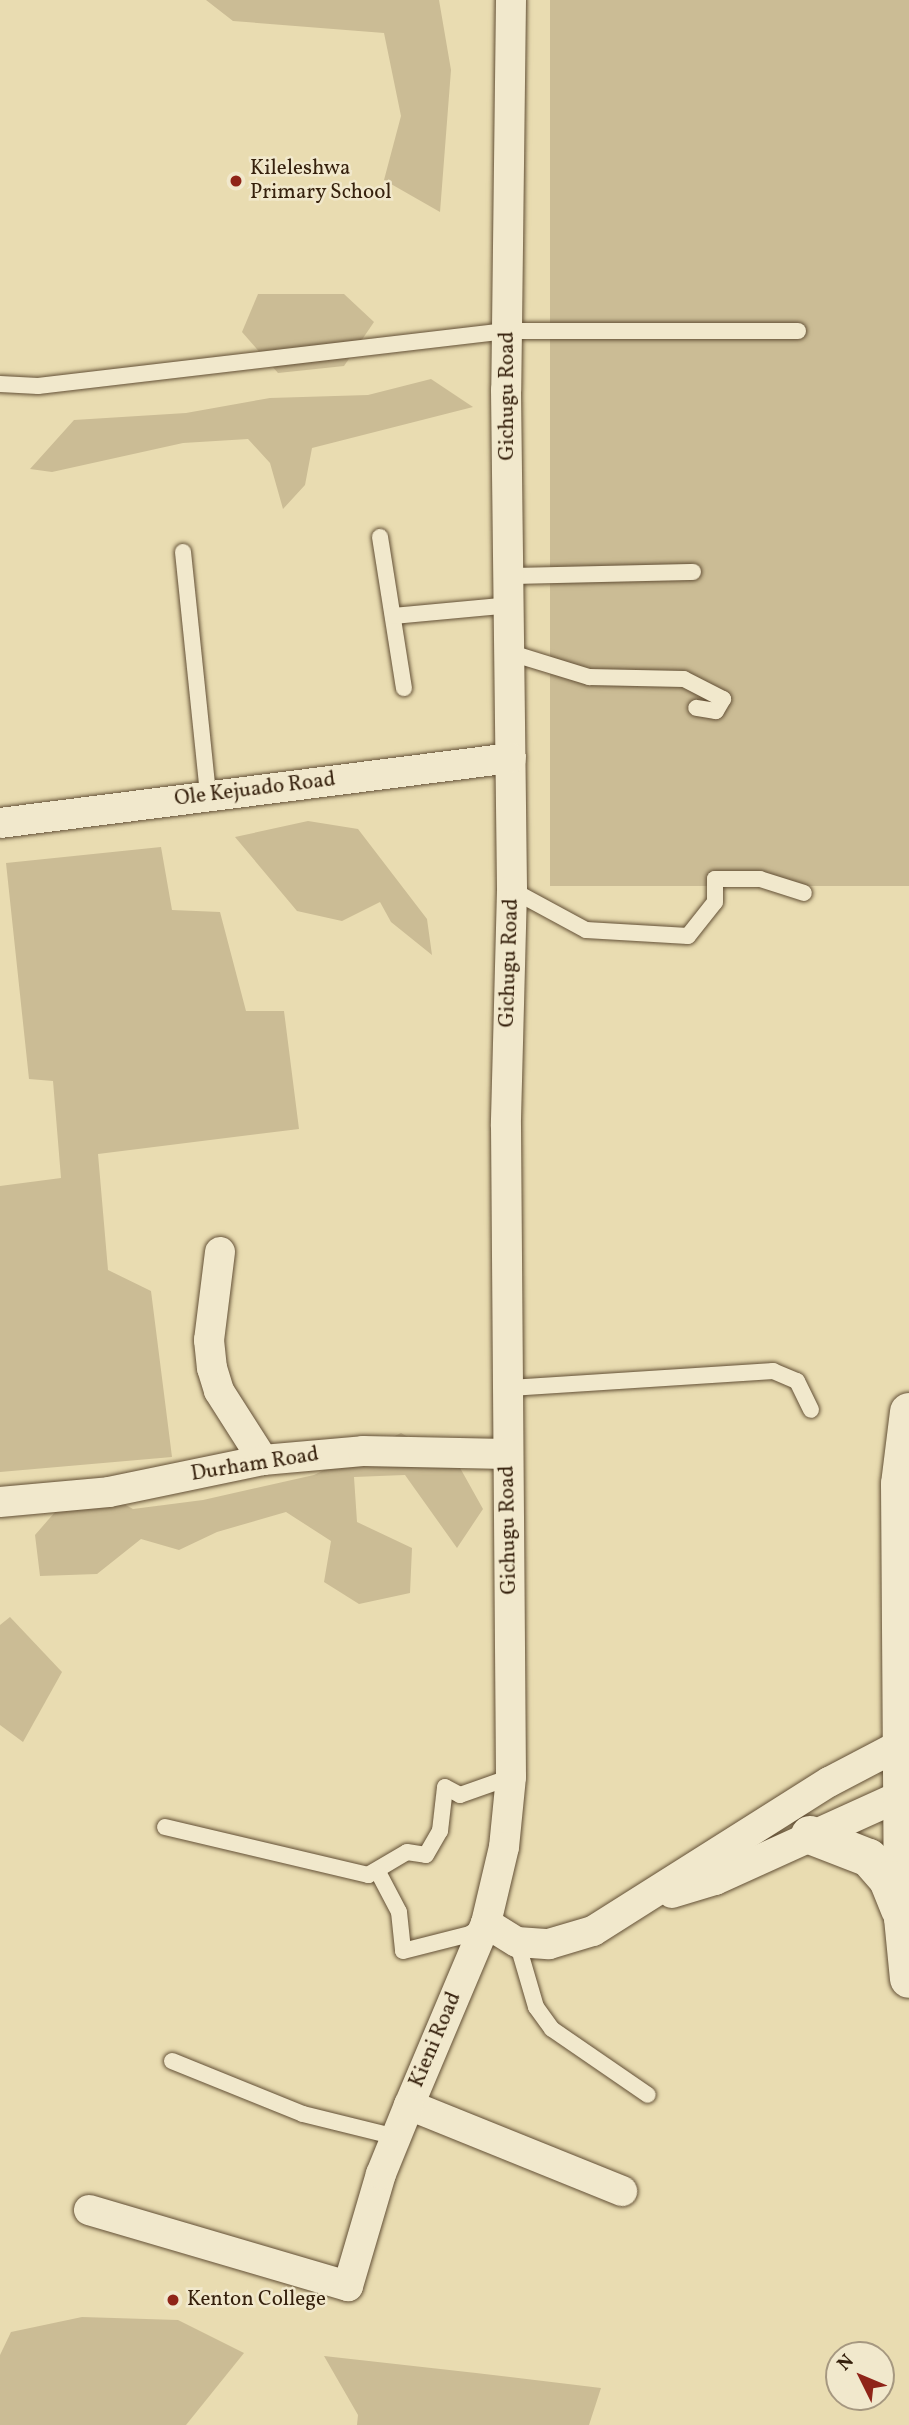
<!DOCTYPE html>
<html>
<head>
<meta charset="utf-8">
<style>
	body { margin:0 }
	#map { position:relative; width:909px; height:2425px; overflow:hidden; background:#e9dcb1; font-family:Vollkorn,serif }
	div>[style] { position:absolute }
	.green>* { inset:0; background:#cbbc95; transform-origin:0 0 }
	.roads { filter:drop-shadow(0 0 2px #635036) drop-shadow(0 0 2px #635036) }
	.service>* { height:16px; margin:-8px; padding:0 8px; transform-origin:8px; border-radius:8px; background:#f1e8cc }
	.minor>* { height:30px; margin:-15px; padding:0 15px; transform-origin:15px; border-radius:15px; background:#f1e8cc }
	.secondary>* { height:38px; margin:-19px; padding:0 19px; transform-origin:19px; border-radius:19px; background:#f1e8cc }
	.dots>* { width:19px; height:19px; translate:-50% -50%; box-sizing:border-box; border:4px solid #f1e8cc; border-radius:50% }
	span { translate:-50% -50%; white-space:nowrap; text-align:center; line-height:1.15; -webkit-text-stroke:5px #f1e8cc; paint-order:stroke }
	.poi-label { font-size:21px; color:#36210d }
	.left { translate:0 -50%; text-align:left }
	.street-label { font-size:21px; color:#36210d }
	.north { position:absolute; left:825px; top:2341px; width:70px; height:70px; box-sizing:border-box; background:#f1e8cc; border:2px solid #a69880; border-radius:50%; rotate:313deg; font-size:19px; font-weight:700; line-height:28px; text-align:center; color:#36210d }
	.north::after { content:''; display:block; margin:auto; width:24px; height:32px; background:#8f2418; clip-path:polygon(50% 0,100% 100%,50% 72%,0 100%) }
</style>
</head>
<body>
<div id="map">
	<div class="green">
		<div style="clip-path:polygon(206px 0,439px 0,451px 70px,440px 212px,384px 180px,401px 116px,384px 33px,233px 21px)"></div>
		<div style="left:550px;top:0;width:359px;height:886px"></div>
		<div style="clip-path:polygon(258px 294px,344px 294px,374px 322px,344px 366px,278px 373px,242px 332px)"></div>
		<div style="clip-path:polygon(431px 379px,473px 407px,312px 448px,305px 485px,283px 509px,270px 463px,248px 439px,183px 443px,52px 472px,30px 469px,74px 420px,186px 413px,270px 398px,368px 395px)"></div>
		<div style="clip-path:polygon(308px 821px,358px 829px,427px 919px,432px 955px,391px 922px,380px 902px,342px 921px,297px 911px,235px 837px)"></div>
		<div style="clip-path:polygon(161px 847px,172px 910px,220px 912px,246px 1011px,284px 1011px,299px 1129px,98px 1154px,108px 1270px,151px 1291px,172px 1457px,0 1472px,0 1186px,61px 1178px,53px 1081px,29px 1079px,6px 863px)"></div>
		<div style="clip-path:polygon(401px 1433px,459px 1466px,483px 1509px,457px 1548px,405px 1475px,354px 1477px,357px 1522px,412px 1548px,410px 1593px,359px 1604px,324px 1582px,331px 1541px,286px 1512px,217px 1532px,179px 1550px,141px 1539px,97px 1574px,40px 1576px,35px 1535px,82px 1481px,133px 1509px,203px 1500px,314px 1475px)"></div>
		<div style="clip-path:polygon(10px 1617px,62px 1672px,23px 1742px,0 1725px,0 1625px)"></div>
		<div style="clip-path:polygon(82px 2317px,178px 2320px,244px 2353px,186px 2425px,0 2425px,0 2355px,11px 2332px)"></div>
		<div style="clip-path:polygon(324px 2356px,476px 2373px,601px 2388px,589px 2425px,357px 2425px,358px 2415px)"></div>
	</div>
	<div class="roads">
		<div class="service">
			<div style="left:0;top:384px;width:38px;rotate:3deg"></div>
			<div style="left:38px;top:386px;width:473px;rotate:-6.7deg"></div>
			<div style="left:508px;top:331px;width:290px"></div>
			<div style="left:380px;top:537px;width:153px;rotate:81deg"></div>
			<div style="left:183px;top:552px;width:244px;rotate:84.1deg"></div>
			<div style="left:510px;top:576px;width:183px;rotate:-1.3deg"></div>
			<div style="left:393px;top:616px;width:119px;rotate:-5.3deg"></div>
			<div style="left:511px;top:653px;width:82px;rotate:17.1deg"></div>
			<div style="left:589px;top:677px;width:95px;rotate:1.2deg"></div>
			<div style="left:684px;top:679px;width:44px;rotate:27.1deg"></div>
			<div style="left:723px;top:699px;width:14px;rotate:120deg"></div>
			<div style="left:716px;top:711px;width:20px;rotate:-171deg"></div>
			<div style="left:512px;top:890px;width:84px;rotate:28.4deg"></div>
			<div style="left:586px;top:930px;width:102px;rotate:3.4deg"></div>
			<div style="left:688px;top:936px;width:43px;rotate:-51.5deg"></div>
			<div style="left:715px;top:902px;width:23px;rotate:-90deg"></div>
			<div style="left:715px;top:879px;width:45px"></div>
			<div style="left:760px;top:879px;width:46px;rotate:17.7deg"></div>
			<div style="left:510px;top:1388px;width:264px;rotate:-3.7deg"></div>
			<div style="left:773px;top:1371px;width:26px;rotate:23deg"></div>
			<div style="left:797px;top:1381px;width:32px;rotate:64deg"></div>
			<div style="left:165px;top:1827px;width:209px;rotate:13.3deg"></div>
			<div style="left:368px;top:1875px;width:45px;rotate:-30.5deg"></div>
			<div style="left:407px;top:1852px;width:19px;rotate:9deg"></div>
			<div style="left:426px;top:1855px;width:28px;rotate:-60deg"></div>
			<div style="left:440px;top:1831px;width:44px;rotate:-83.5deg"></div>
			<div style="left:445px;top:1787px;width:17px;rotate:28deg"></div>
			<div style="left:460px;top:1795px;width:54px;rotate:-19.4deg"></div>
			<div style="left:378px;top:1872px;width:45px;rotate:62.3deg"></div>
			<div style="left:399px;top:1912px;width:39px;rotate:84deg"></div>
			<div style="left:403px;top:1951px;width:69px;rotate:-14.2deg"></div>
			<div style="left:470px;top:1934px;width:14px;rotate:-36deg"></div>
			<div style="left:517px;top:1942px;width:68px;rotate:73.7deg"></div>
			<div style="left:536px;top:2007px;width:27px;rotate:54deg"></div>
			<div style="left:552px;top:2029px;width:116px;rotate:34.5deg"></div>
			<div style="left:172px;top:2061px;width:141px;rotate:22deg"></div>
			<div style="left:303px;top:2114px;width:96px;rotate:13.9deg"></div>
		</div>
		<div class="minor">
			<div style="left:511px;top:0;width:390px;rotate:90.7deg"></div>
			<div style="left:506px;top:390px;width:500px;rotate:89.31deg"></div>
			<div style="left:512px;top:890px;width:236px;rotate:91.5deg"></div>
			<div style="left:506px;top:1126px;width:651px;rotate:89.56deg"></div>
			<div style="left:511px;top:1777px;width:70px;rotate:95.7deg"></div>
			<div style="left:504px;top:1847px;width:78px;rotate:103.3deg"></div>
			<div style="left:486px;top:1923px;width:198px;rotate:112.9deg"></div>
			<div style="left:409px;top:2105px;width:230px;rotate:22deg"></div>
			<div style="left:0;top:823px;width:515px;rotate:-7.25deg"></div>
			<div style="left:220px;top:1252px;width:89px;rotate:97.1deg"></div>
			<div style="left:209px;top:1340px;width:28px;rotate:84deg"></div>
			<div style="left:212px;top:1368px;width:24px;rotate:73deg"></div>
			<div style="left:219px;top:1391px;width:82px;rotate:57.5deg"></div>
			<div style="left:0;top:1502px;width:109px;rotate:-5.2deg"></div>
			<div style="left:109px;top:1492px;width:157px;rotate:-11.7deg"></div>
			<div style="left:263px;top:1460px;width:100px;rotate:-5.1deg"></div>
			<div style="left:363px;top:1451px;width:145px;rotate:1.2deg"></div>
			<div style="left:672px;top:1893px;width:45px;rotate:-16.8deg"></div>
			<div style="left:715px;top:1880px;width:213px;rotate:-24.4deg"></div>
			<div style="left:486px;top:1923px;width:36px;rotate:32deg"></div>
			<div style="left:517px;top:1942px;width:32px;rotate:4deg"></div>
			<div style="left:549px;top:1944px;width:46px;rotate:-16.5deg"></div>
			<div style="left:593px;top:1931px;width:279px;rotate:-32.3deg"></div>
			<div style="left:829px;top:1782px;width:90px;rotate:-27.7deg"></div>
			<div style="left:89px;top:2210px;width:270px;rotate:16.4deg"></div>
			<div style="left:348px;top:2286px;width:117px;rotate:-73.6deg"></div>
			<div style="left:381px;top:2174px;width:74px;rotate:-67.9deg"></div>
		</div>
		<div class="secondary">
			<div style="left:909px;top:1412px;width:73px;rotate:97.1deg"></div>
			<div style="left:900px;top:1484px;width:434px;rotate:89.6deg"></div>
			<div style="left:903px;top:1918px;width:61px;rotate:84.4deg"></div>
			<div style="left:810px;top:1835px;width:63px;rotate:21.3deg"></div>
			<div style="left:869px;top:1858px;width:29px;rotate:49deg"></div>
			<div style="left:888px;top:1880px;width:32px;rotate:68deg"></div>
		</div>
	</div>
	<div class="dots">
		<div style="left:236px;top:181px;background:#8f2418"></div>
		<div style="left:173px;top:2300px;background:#8f2418"></div>
	</div>
	<div class="poi-label">
		<span class="left" style="left:250px;top:181px">Kileleshwa<br>Primary School</span>
		<span class="left" style="left:187px;top:2300px">Kenton College</span>
	</div>
	<div class="street-label">
		<span style="left:508px;top:396px;rotate:-90deg">Gichugu Road</span>
		<span style="left:255px;top:790px;rotate:-7deg">Ole Kejuado Road</span>
		<span style="left:510px;top:963px;rotate:-88deg">Gichugu Road</span>
		<span style="left:255px;top:1465px;rotate:-9deg">Durham Road</span>
		<span style="left:509px;top:1530px;rotate:-91deg">Gichugu Road</span>
		<span style="left:436px;top:2040px;rotate:-67deg">Kieni Road</span>
	</div>
	<div class="north">N</div>
</div>
</body>
</html>
